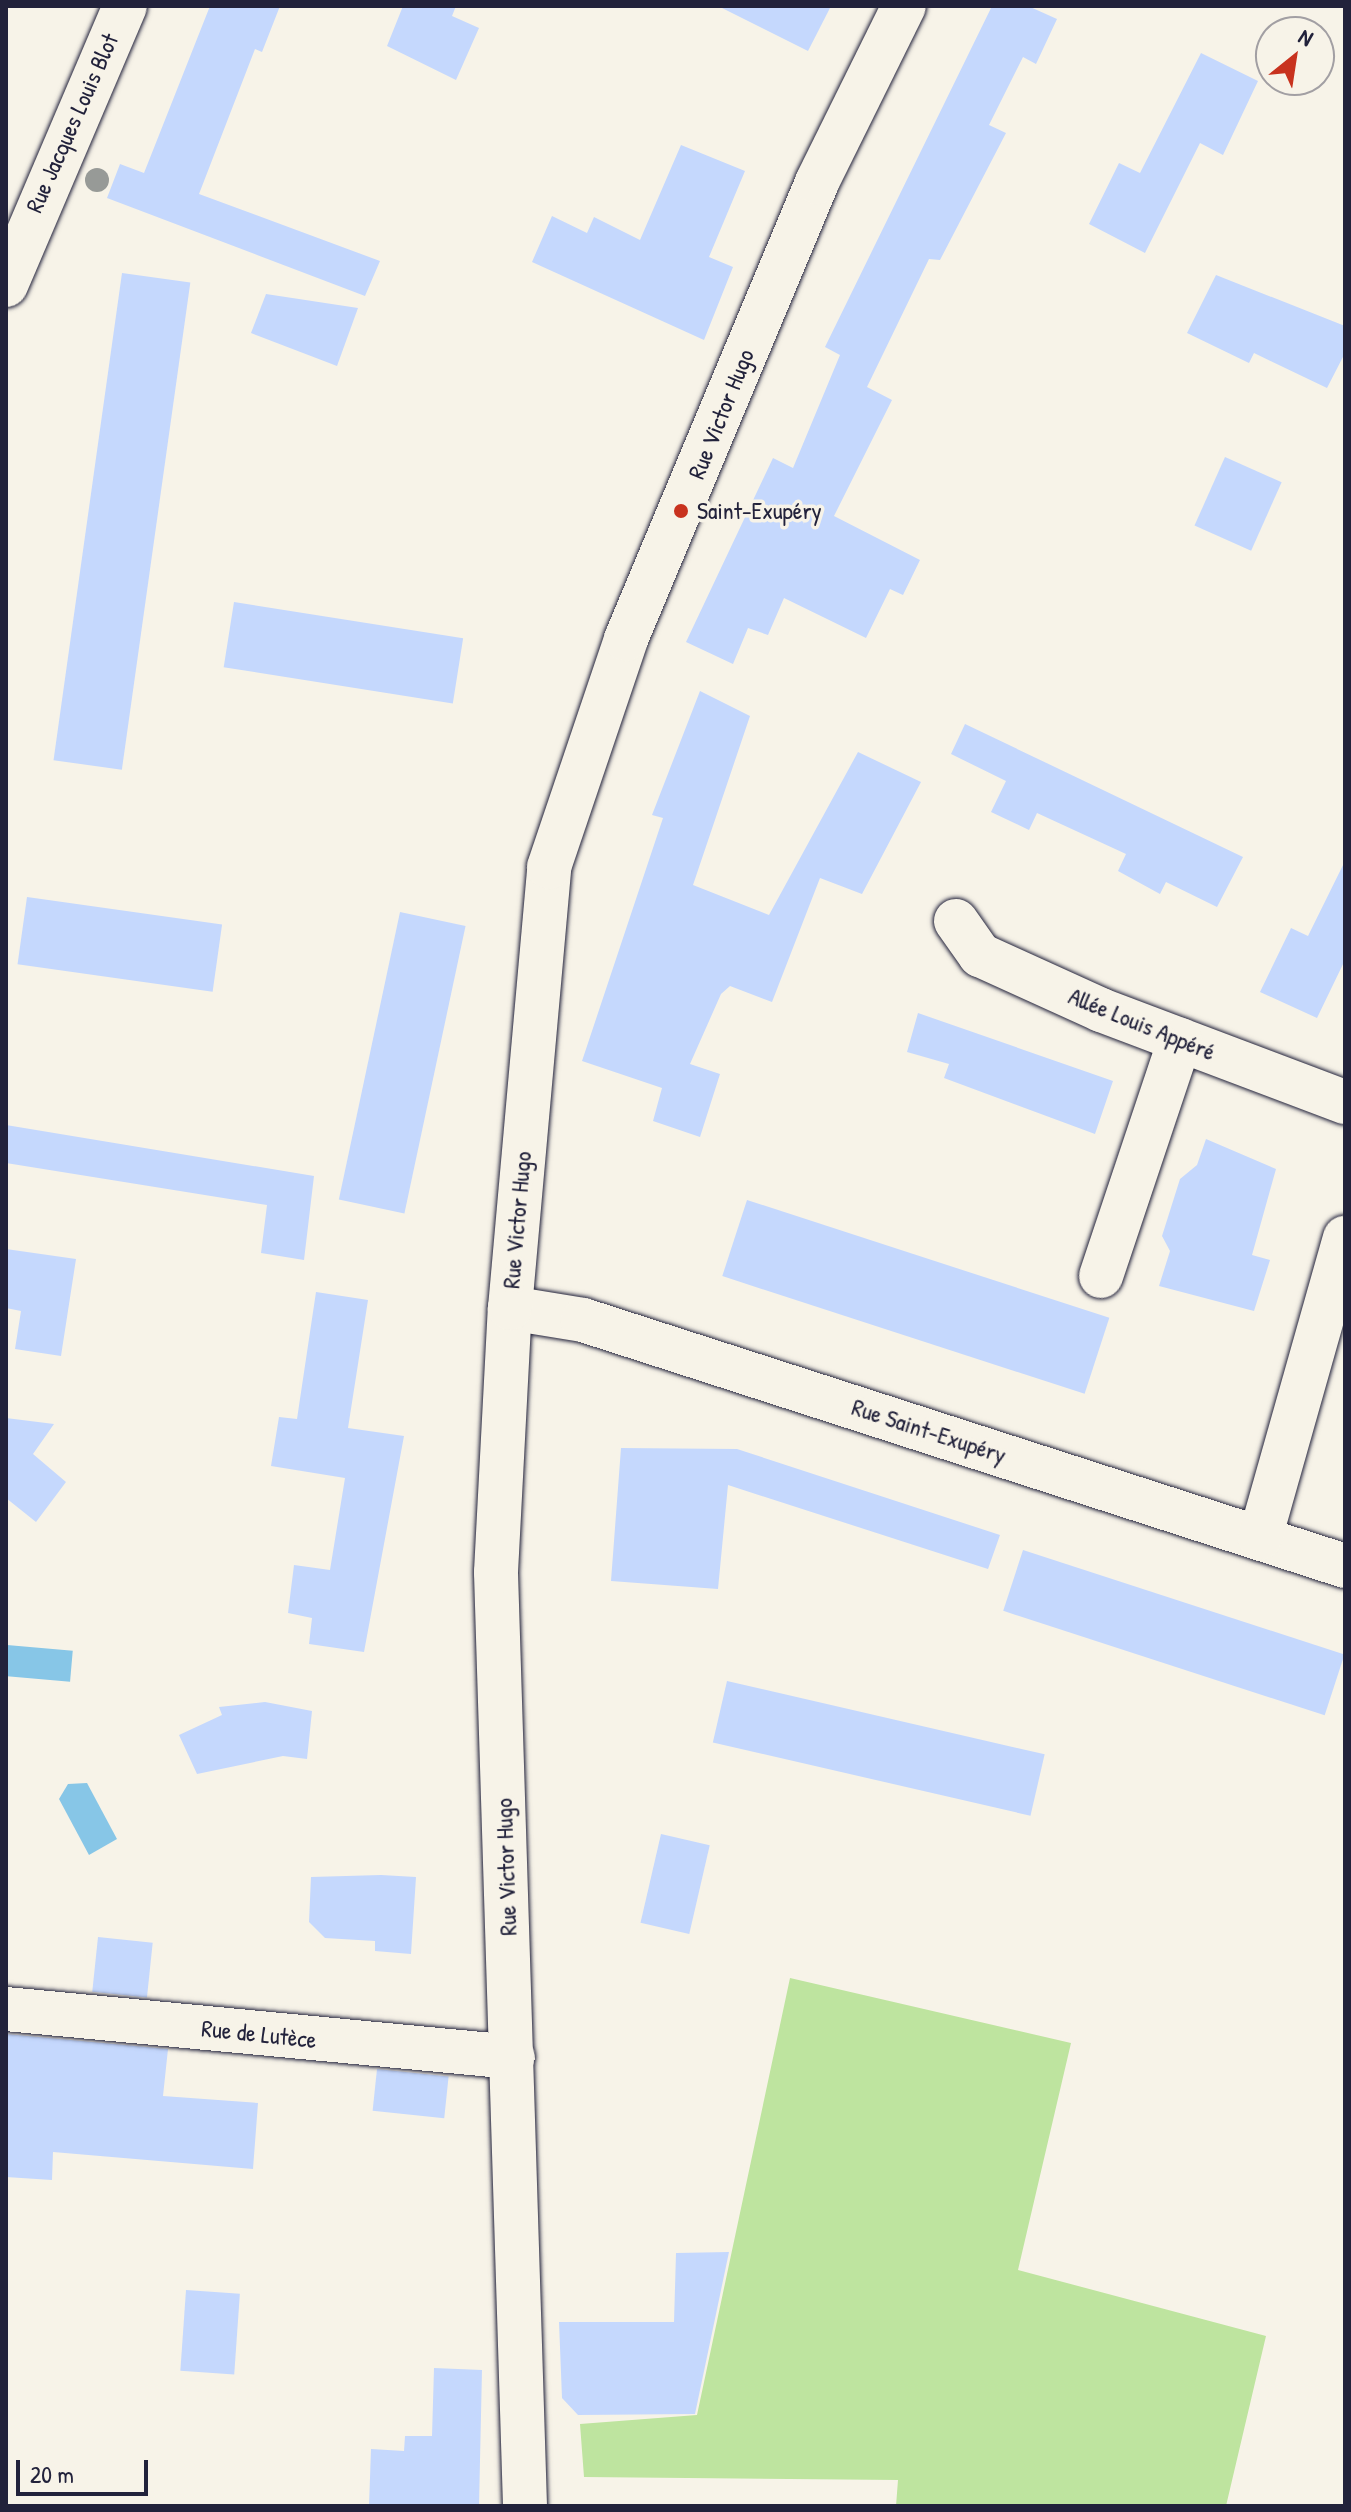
<!DOCTYPE html>
<html>
<head>
<meta charset="utf-8">
<style>
	body { margin:0 }
	#map { position:relative; width:1351px; height:2512px; overflow:hidden; background:#f7f3e8; font-family:"Patrick Hand",sans-serif }
	div>[style] { position:absolute }
	.green>* { inset:0; background:#bee49f }
	.water>* { inset:0; background:#87c6e7; transform-origin:0 0 }
	.building>* { inset:0; background:#c5d8fd; transform-origin:0 0 }
	.roads { filter:drop-shadow(0 0 2px #22223b) drop-shadow(0 0 2px #22223b) }
	.minor>* { height:44px; margin:-22px; padding:0 22px; transform-origin:22px; border-radius:22px; background:#f7f3e8 }
	.trees>* { width:24px; height:24px; margin:-12px; border-radius:50%; background:#979a97 }
	.dots>* { width:22px; height:22px; translate:-50% -50%; box-sizing:border-box; border:4px solid #f7f3e8; border-radius:50% }
	span { translate:-50% -50%; white-space:nowrap; text-align:center; line-height:1.15; -webkit-text-stroke:7px #f7f3e8; paint-order:stroke }
	.street-label { font-size:24px; color:#22223b }
	.poi-label { font-size:24px; color:#22223b }
	.left { translate:0 -50%; text-align:left }
	.frame { position:absolute; inset:0; border:8px solid #22223b; pointer-events:none }
	.north { position:absolute; left:1255px; top:16px; width:80px; height:80px; box-sizing:border-box; background:#f7f3e8; border:2px solid #a29fa3; border-radius:50%; rotate:30deg; font-size:22px; font-weight:700; line-height:32px; text-align:center; color:#22223b }
	.north::after { content:''; display:block; margin:auto; width:28px; height:36px; background:#c8321e; clip-path:polygon(50% 0,100% 100%,50% 72%,0 100%) }
	.scale { position:absolute; left:16px; top:2460px; width:132px; height:36px; box-sizing:border-box; border:4px solid #22223b; border-top:0; padding-left:10px; font-size:24px; line-height:28px; white-space:nowrap; color:#22223b; -webkit-text-stroke:6px #f7f3e8; paint-order:stroke }
</style>
</head>
<body>
<div id="map">
	<div class="green">
		<div style="clip-path:polygon(790px 1978px,1071px 2043px,1018px 2270px,1266px 2336px,1226px 2506px,896px 2506px,898px 2480px,584px 2477px,580px 2424px,697px 2415px)"></div>
	</div>
	<div class="water">
		<div style="left:7px;top:1645px;width:66px;height:31px;rotate:5deg"></div>
		<div style="clip-path:polygon(87px 1783px,117px 1839px,89px 1855px,59px 1799px,68px 1784px)"></div>
	</div>
	<div class="building">
		<div style="clip-path:polygon(210px 6px,280px 6px,262px 52px,255px 49px,199px 194px,380px 261px,365px 296px,107px 198px,120px 164px,144px 173px)"></div>
		<div style="clip-path:polygon(403px 6px,456px 6px,452px 16px,479px 28px,456px 80px,387px 46px)"></div>
		<div style="clip-path:polygon(718px 6px,831px 6px,808px 51px)"></div>
		<div style="clip-path:polygon(992px 6px,1028px 6px,1057px 19px,1036px 64px,1023px 57px,989px 125px,1006px 133px,940px 260px,929px 259px,867px 387px,892px 400px,834px 516px,920px 560px,903px 595px,890px 589px,866px 638px,784px 598px,768px 635px,748px 628px,733px 664px,686px 642px,773px 458px,793px 468px,840px 355px,825px 347px)"></div>
		<div style="clip-path:polygon(1201px 53px,1258px 81px,1223px 155px,1200px 143px,1145px 253px,1089px 224px,1119px 163px,1140px 173px)"></div>
		<div style="clip-path:polygon(681px 145px,745px 171px,709px 257px,733px 267px,704px 340px,532px 262px,552px 216px,587px 233px,594px 217px,640px 240px)"></div>
		<div style="left:122px;top:273px;width:69px;height:492px;rotate:8deg"></div>
		<div style="clip-path:polygon(1216px 275px,1345px 326px,1345px 353px,1327px 388px,1254px 353px,1249px 363px,1187px 333px)"></div>
		<div style="clip-path:polygon(266px 294px,358px 308px,337px 366px,251px 333px)"></div>
		<div style="left:1225px;top:457px;width:62px;height:75px;rotate:24deg"></div>
		<div style="left:234px;top:602px;width:232px;height:66px;rotate:9deg"></div>
		<div style="clip-path:polygon(700px 691px,750px 716px,693px 885px,769px 915px,858px 752px,921px 782px,862px 894px,820px 878px,772px 1002px,730px 986px,721px 994px,690px 1064px,720px 1074px,700px 1137px,653px 1121px,662px 1088px,582px 1061px,663px 818px,652px 815px)"></div>
		<div style="clip-path:polygon(965px 724px,1243px 857px,1217px 907px,1166px 882px,1160px 894px,1118px 871px,1126px 854px,1037px 813px,1029px 830px,991px 812px,1006px 781px,951px 754px)"></div>
		<div style="clip-path:polygon(1345px 861px,1345px 960px,1317px 1018px,1260px 992px,1291px 928px,1308px 936px)"></div>
		<div style="left:27px;top:897px;width:197px;height:68px;rotate:8deg"></div>
		<div style="left:400px;top:912px;width:67px;height:294px;rotate:12deg"></div>
		<div style="clip-path:polygon(918px 1013px,1113px 1081px,1095px 1134px,944px 1078px,949px 1064px,907px 1052px)"></div>
		<div style="clip-path:polygon(6px 1125px,314px 1176px,304px 1260px,261px 1253px,267px 1205px,6px 1163px)"></div>
		<div style="clip-path:polygon(1206px 1139px,1276px 1169px,1252px 1255px,1270px 1260px,1254px 1311px,1159px 1286px,1170px 1251px,1162px 1236px,1180px 1179px,1197px 1165px)"></div>
		<div style="left:747px;top:1200px;width:381px;height:80px;rotate:18deg"></div>
		<div style="clip-path:polygon(6px 1249px,76px 1259px,61px 1356px,15px 1349px,21px 1311px,6px 1308px)"></div>
		<div style="clip-path:polygon(316px 1292px,368px 1300px,348px 1428px,404px 1436px,364px 1652px,309px 1644px,312px 1618px,288px 1613px,294px 1565px,330px 1570px,345px 1478px,271px 1466px,279px 1417px,297px 1419px)"></div>
		<div style="clip-path:polygon(6px 1418px,54px 1424px,33px 1454px,66px 1482px,36px 1522px,6px 1498px)"></div>
		<div style="clip-path:polygon(621px 1448px,737px 1449px,1000px 1535px,988px 1569px,728px 1485px,718px 1589px,611px 1581px)"></div>
		<div style="left:1023px;top:1550px;width:338px;height:64px;rotate:18deg"></div>
		<div style="left:727px;top:1681px;width:326px;height:63px;rotate:13deg"></div>
		<div style="clip-path:polygon(265px 1702px,312px 1711px,307px 1759px,283px 1756px,197px 1774px,179px 1735px,222px 1715px,219px 1707px)"></div>
		<div style="left:661px;top:1834px;width:50px;height:91px;rotate:13deg"></div>
		<div style="clip-path:polygon(381px 1875px,416px 1877px,411px 1954px,375px 1951px,375px 1941px,325px 1938px,309px 1922px,311px 1877px)"></div>
		<div style="left:98px;top:1937px;width:55px;height:55px;rotate:6deg"></div>
		<div style="clip-path:polygon(6px 2034px,168px 2049px,163px 2096px,258px 2103px,253px 2169px,53px 2152px,52px 2180px,6px 2177px)"></div>
		<div style="left:377px;top:2069px;width:72px;height:42px;rotate:6deg"></div>
		<div style="clip-path:polygon(729px 2252px,695px 2414px,578px 2415px,562px 2398px,559px 2322px,674px 2322px,676px 2253px)"></div>
		<div style="left:186px;top:2290px;width:54px;height:81px;rotate:4deg"></div>
		<div style="clip-path:polygon(434px 2368px,482px 2370px,479px 2506px,369px 2506px,371px 2449px,404px 2451px,405px 2436px,432px 2436px)"></div>
	</div>
	<div class="roads">
		<div class="minor">
			<div style="left:6px;top:285px;width:303px;rotate:-66.9deg"></div>
			<div style="left:956px;top:921px;width:42px;rotate:54.8deg"></div>
			<div style="left:980px;top:955px;width:133px;rotate:24.4deg"></div>
			<div style="left:1101px;top:1010px;width:261px;rotate:20.7deg"></div>
			<div style="left:1101px;top:1276px;width:249px;rotate:-71.5deg"></div>
			<div style="left:510px;top:1308px;width:74px;rotate:9.3deg"></div>
			<div style="left:583px;top:1320px;width:801px;rotate:17.89deg"></div>
			<div style="left:1260px;top:1538px;width:312px;rotate:-74.2deg"></div>
			<div style="left:6px;top:2009px;width:509px;rotate:5.41deg"></div>
			<div style="left:525px;top:2506px;width:934px;rotate:-91.78deg"></div>
			<div style="left:496px;top:1572px;width:264px;rotate:-87deg"></div>
			<div style="left:510px;top:1308px;width:443px;rotate:-84.9deg"></div>
			<div style="left:549px;top:867px;width:241px;rotate:-71.3deg"></div>
			<div style="left:626px;top:639px;width:495px;rotate:-67.3deg"></div>
			<div style="left:817px;top:182px;width:196px;rotate:-63.7deg"></div>
		</div>
	</div>
	<div class="trees">
		<div style="left:97px;top:180px"></div>
	</div>
	<div class="dots">
		<div style="left:681px;top:511px;background:#c8321e"></div>
	</div>
	<div class="street-label">
		<span style="left:72px;top:123px;rotate:-66deg">Rue Jacques Louis Blot</span>
		<span style="left:721px;top:414px;rotate:-68deg">Rue Victor Hugo</span>
		<span style="left:1142px;top:1024px;rotate:22deg">Allée Louis Appéré</span>
		<span style="left:517px;top:1220px;rotate:-85deg">Rue Victor Hugo</span>
		<span style="left:929px;top:1431px;rotate:18deg">Rue Saint-Exupéry</span>
		<span style="left:506px;top:1867px;rotate:-92deg">Rue Victor Hugo</span>
		<span style="left:259px;top:2034px;rotate:6deg">Rue de Lutèce</span>
	</div>
	<div class="poi-label">
		<span class="left" style="left:697px;top:511px">Saint-Exupéry</span>
	</div>
	<div class="frame"></div>
	<div class="north">N</div>
	<div class="scale">20 m</div>
</div>
</body>
</html>
